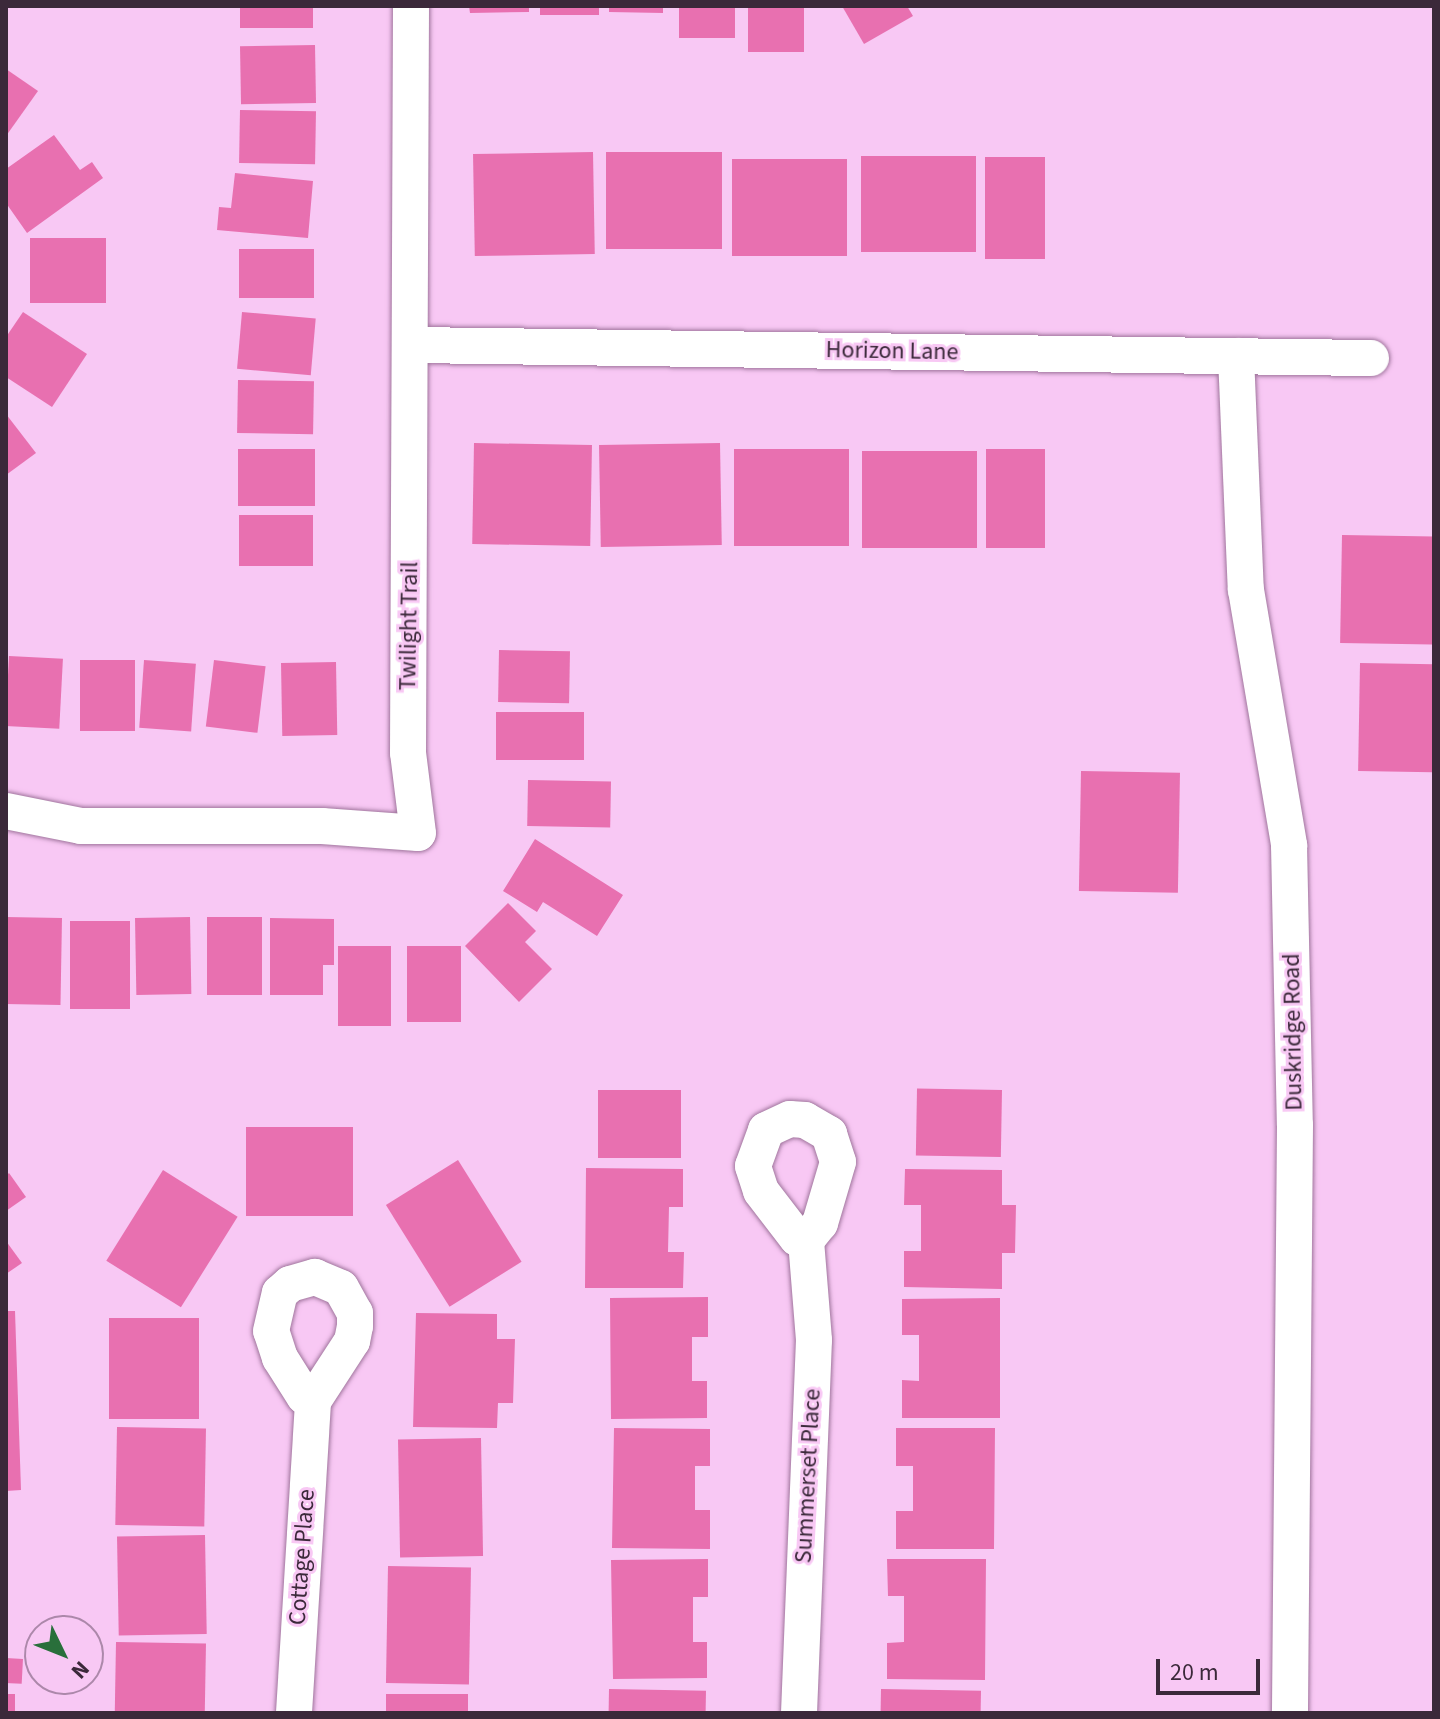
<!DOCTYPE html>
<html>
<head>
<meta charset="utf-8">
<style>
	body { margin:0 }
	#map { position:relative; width:1440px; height:1719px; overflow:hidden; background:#f8c8f4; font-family:"Source Sans 3",sans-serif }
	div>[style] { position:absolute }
	.building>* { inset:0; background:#e870b0; transform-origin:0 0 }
	.roads { filter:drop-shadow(0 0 2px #a0759d) drop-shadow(0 0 2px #a0759d) }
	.minor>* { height:36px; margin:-18px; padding:0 18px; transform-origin:18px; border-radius:18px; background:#fff }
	span { translate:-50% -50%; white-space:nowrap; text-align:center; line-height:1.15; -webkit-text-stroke:6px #f8c8f4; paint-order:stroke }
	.street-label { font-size:24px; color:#3b293a }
	.frame { position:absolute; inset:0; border:8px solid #3b293a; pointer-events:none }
	.north { position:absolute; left:24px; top:1615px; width:80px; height:80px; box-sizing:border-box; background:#f8c8f4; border:2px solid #ac88aa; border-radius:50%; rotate:133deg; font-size:22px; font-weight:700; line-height:32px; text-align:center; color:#3b293a }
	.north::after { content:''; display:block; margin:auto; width:28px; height:36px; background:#296f3b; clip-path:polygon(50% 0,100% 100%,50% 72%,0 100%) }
	.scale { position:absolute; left:1156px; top:1659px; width:104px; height:36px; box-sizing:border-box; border:4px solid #3b293a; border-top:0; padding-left:10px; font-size:24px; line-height:28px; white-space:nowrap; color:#3b293a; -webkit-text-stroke:6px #f8c8f4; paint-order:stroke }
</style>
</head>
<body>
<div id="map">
	<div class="building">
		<div style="left:240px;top:6px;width:73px;height:22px"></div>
		<div style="clip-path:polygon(469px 6px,529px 6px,529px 12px,470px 13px)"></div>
		<div style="left:540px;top:6px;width:59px;height:9px"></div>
		<div style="clip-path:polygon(609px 6px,663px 6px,663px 13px,609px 12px)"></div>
		<div style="left:679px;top:6px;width:56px;height:32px"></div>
		<div style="left:748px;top:6px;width:56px;height:46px"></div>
		<div style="clip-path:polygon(842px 6px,907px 6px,913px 16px,864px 44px)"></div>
		<div style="left:315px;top:45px;width:58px;height:75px;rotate:89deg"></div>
		<div style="clip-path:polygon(6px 69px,38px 91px,6px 136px)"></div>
		<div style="left:240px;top:110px;width:76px;height:53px;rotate:1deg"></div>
		<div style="clip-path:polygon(54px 135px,80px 170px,92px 162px,103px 178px,27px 233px,6px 203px,6px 169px)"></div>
		<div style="left:593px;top:152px;width:102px;height:120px;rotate:89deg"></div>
		<div style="left:606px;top:152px;width:116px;height:97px"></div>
		<div style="left:861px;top:156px;width:115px;height:96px"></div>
		<div style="left:985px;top:157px;width:60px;height:102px"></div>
		<div style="left:732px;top:159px;width:115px;height:97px"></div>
		<div style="clip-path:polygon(235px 173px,313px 181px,308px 238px,217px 230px,219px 207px,231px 208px)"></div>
		<div style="left:30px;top:238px;width:76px;height:65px"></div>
		<div style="left:239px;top:249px;width:75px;height:49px"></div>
		<div style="clip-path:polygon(23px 312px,87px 354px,52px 407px,6px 377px,6px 337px)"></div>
		<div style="left:242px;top:312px;width:74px;height:57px;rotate:5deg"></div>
		<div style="left:238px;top:380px;width:76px;height:53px;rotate:1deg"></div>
		<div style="clip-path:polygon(6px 414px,36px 453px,6px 475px)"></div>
		<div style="left:474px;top:443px;width:118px;height:101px;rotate:1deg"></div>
		<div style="left:720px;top:443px;width:102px;height:121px;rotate:89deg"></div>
		<div style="left:238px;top:449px;width:77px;height:57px"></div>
		<div style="left:734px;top:449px;width:115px;height:97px"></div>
		<div style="left:986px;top:449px;width:59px;height:99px"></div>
		<div style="left:862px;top:451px;width:115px;height:97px"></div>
		<div style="left:239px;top:515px;width:74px;height:51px"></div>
		<div style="left:1342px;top:535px;width:92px;height:108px;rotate:1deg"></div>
		<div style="left:499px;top:650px;width:71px;height:52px;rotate:1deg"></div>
		<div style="left:9px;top:656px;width:54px;height:70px;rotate:3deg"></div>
		<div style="left:80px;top:660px;width:55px;height:71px"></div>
		<div style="left:144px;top:660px;width:52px;height:68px;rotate:4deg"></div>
		<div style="left:214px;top:660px;width:52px;height:67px;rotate:7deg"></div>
		<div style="left:336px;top:662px;width:73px;height:55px;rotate:89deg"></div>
		<div style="left:1360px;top:663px;width:74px;height:108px;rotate:1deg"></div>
		<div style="left:496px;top:712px;width:88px;height:48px"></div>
		<div style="left:1081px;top:771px;width:99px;height:120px;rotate:1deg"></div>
		<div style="left:528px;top:780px;width:83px;height:46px;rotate:1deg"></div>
		<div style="clip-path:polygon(535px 839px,623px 895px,597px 936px,543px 902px,537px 912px,503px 891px)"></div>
		<div style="clip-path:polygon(508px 903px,536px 931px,525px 942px,552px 969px,519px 1002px,465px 946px)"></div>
		<div style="left:6px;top:917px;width:56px;height:87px;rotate:1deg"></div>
		<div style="left:190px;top:917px;width:77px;height:55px;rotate:89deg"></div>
		<div style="left:207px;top:917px;width:55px;height:78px"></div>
		<div style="clip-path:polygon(270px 918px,334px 919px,334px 965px,323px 965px,323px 995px,270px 995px)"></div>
		<div style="left:70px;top:921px;width:60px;height:88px"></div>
		<div style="left:338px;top:946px;width:53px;height:80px"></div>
		<div style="left:461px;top:946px;width:76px;height:54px;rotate:90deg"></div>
		<div style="left:598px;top:1090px;width:83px;height:68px"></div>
		<div style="left:1002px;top:1090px;width:67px;height:85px;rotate:91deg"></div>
		<div style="left:353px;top:1127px;width:89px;height:107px;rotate:90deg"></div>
		<div style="left:458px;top:1160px;width:120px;height:85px;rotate:58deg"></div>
		<div style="clip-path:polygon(586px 1168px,683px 1169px,683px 1207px,669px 1207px,668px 1252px,684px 1252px,683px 1288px,585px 1288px)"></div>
		<div style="clip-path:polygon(905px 1169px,1002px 1170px,1002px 1205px,1016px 1205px,1015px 1253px,1002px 1253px,1002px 1289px,904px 1287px,904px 1251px,921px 1251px,921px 1205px,904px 1205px)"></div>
		<div style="left:163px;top:1170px;width:88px;height:107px;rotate:32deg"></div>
		<div style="clip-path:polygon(9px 1173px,26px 1197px,6px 1211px,6px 1176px)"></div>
		<div style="clip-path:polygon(6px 1241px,22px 1263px,6px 1274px)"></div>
		<div style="clip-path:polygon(708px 1297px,708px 1337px,692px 1337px,692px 1381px,707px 1381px,707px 1418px,611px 1419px,610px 1298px)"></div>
		<div style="clip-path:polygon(1000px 1298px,1000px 1418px,902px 1418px,902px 1380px,919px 1381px,919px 1335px,902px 1335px,902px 1299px)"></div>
		<div style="clip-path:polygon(6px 1311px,15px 1311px,21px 1490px,6px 1491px)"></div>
		<div style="clip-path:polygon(416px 1313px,497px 1314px,497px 1339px,515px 1339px,513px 1403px,498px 1403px,497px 1428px,413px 1427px)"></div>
		<div style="left:109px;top:1318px;width:90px;height:101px"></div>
		<div style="left:117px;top:1427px;width:89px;height:98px;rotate:1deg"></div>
		<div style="clip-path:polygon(614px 1428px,710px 1429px,710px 1466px,695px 1466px,695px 1510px,710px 1510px,710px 1549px,612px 1548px)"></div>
		<div style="clip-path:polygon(896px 1428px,995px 1428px,994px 1549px,896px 1549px,896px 1511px,913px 1511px,913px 1466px,896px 1466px)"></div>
		<div style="left:481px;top:1438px;width:118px;height:83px;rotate:89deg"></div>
		<div style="left:205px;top:1535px;width:99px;height:88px;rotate:89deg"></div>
		<div style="clip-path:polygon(708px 1559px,708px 1597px,693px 1597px,693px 1642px,707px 1642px,707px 1678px,613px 1679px,611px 1560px)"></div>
		<div style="clip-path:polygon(887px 1559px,986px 1559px,985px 1680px,887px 1679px,887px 1643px,904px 1642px,904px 1596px,888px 1596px)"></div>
		<div style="left:388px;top:1566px;width:83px;height:117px;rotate:1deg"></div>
		<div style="left:116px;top:1642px;width:90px;height:71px;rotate:1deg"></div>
		<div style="left:6px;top:1658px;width:17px;height:25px;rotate:3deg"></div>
		<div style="left:609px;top:1689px;width:97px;height:24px;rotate:1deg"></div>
		<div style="left:881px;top:1689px;width:100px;height:24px;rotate:1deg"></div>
		<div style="left:6px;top:1694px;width:9px;height:19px"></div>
		<div style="left:468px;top:1694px;width:19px;height:82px;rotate:90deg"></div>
	</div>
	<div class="roads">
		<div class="minor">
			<div style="left:413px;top:345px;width:958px;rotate:0.78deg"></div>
			<div style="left:1236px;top:356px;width:234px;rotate:87.6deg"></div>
			<div style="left:1246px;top:590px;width:259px;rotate:80.4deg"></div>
			<div style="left:1289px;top:845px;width:280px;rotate:88.8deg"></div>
			<div style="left:1295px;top:1125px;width:588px;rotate:90.49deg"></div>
			<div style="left:6px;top:811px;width:76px;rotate:11.3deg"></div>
			<div style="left:81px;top:826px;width:241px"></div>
			<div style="left:322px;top:826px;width:96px;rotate:4.2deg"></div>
			<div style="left:418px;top:833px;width:81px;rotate:-97.1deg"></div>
			<div style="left:408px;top:753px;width:747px;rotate:-89.77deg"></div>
			<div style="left:790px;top:1119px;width:15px;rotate:4deg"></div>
			<div style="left:805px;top:1120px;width:28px;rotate:30deg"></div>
			<div style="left:829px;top:1134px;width:29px;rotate:72deg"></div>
			<div style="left:838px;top:1162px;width:64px;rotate:106.4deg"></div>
			<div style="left:820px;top:1223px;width:22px;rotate:129deg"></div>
			<div style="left:806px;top:1240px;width:9px;rotate:-167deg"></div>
			<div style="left:797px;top:1238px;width:59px;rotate:-127.5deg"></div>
			<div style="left:761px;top:1191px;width:26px;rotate:-108deg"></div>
			<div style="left:753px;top:1166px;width:38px;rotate:-70deg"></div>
			<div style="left:766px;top:1130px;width:26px;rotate:-25deg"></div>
			<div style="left:315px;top:1277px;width:28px;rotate:23deg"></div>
			<div style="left:341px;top:1288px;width:29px;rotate:61deg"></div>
			<div style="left:355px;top:1313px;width:13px;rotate:90deg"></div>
			<div style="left:355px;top:1326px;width:15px;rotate:101deg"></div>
			<div style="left:352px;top:1341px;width:72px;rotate:123deg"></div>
			<div style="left:313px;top:1401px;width:10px;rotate:-151deg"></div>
			<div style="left:304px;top:1396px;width:45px;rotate:-122.3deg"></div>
			<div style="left:280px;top:1358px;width:28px;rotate:-108deg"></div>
			<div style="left:271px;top:1331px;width:39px;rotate:-77deg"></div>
			<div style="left:280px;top:1293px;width:13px;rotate:-42deg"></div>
			<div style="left:290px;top:1284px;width:26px;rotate:-16deg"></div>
			<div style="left:294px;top:1713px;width:313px;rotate:-86.5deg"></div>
			<div style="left:799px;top:1713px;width:373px;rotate:-87.7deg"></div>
			<div style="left:814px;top:1340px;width:100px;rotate:-94.6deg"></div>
		</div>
	</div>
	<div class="street-label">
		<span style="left:892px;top:351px;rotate:1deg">Horizon Lane</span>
		<span style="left:409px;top:626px;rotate:-89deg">Twilight Trail</span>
		<span style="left:1293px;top:1032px;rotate:-91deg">Duskridge Road</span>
		<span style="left:808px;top:1476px;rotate:-87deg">Summerset Place</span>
		<span style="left:302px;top:1557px;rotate:-86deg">Cottage Place</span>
	</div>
	<div class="frame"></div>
	<div class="north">N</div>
	<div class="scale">20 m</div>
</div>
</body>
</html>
